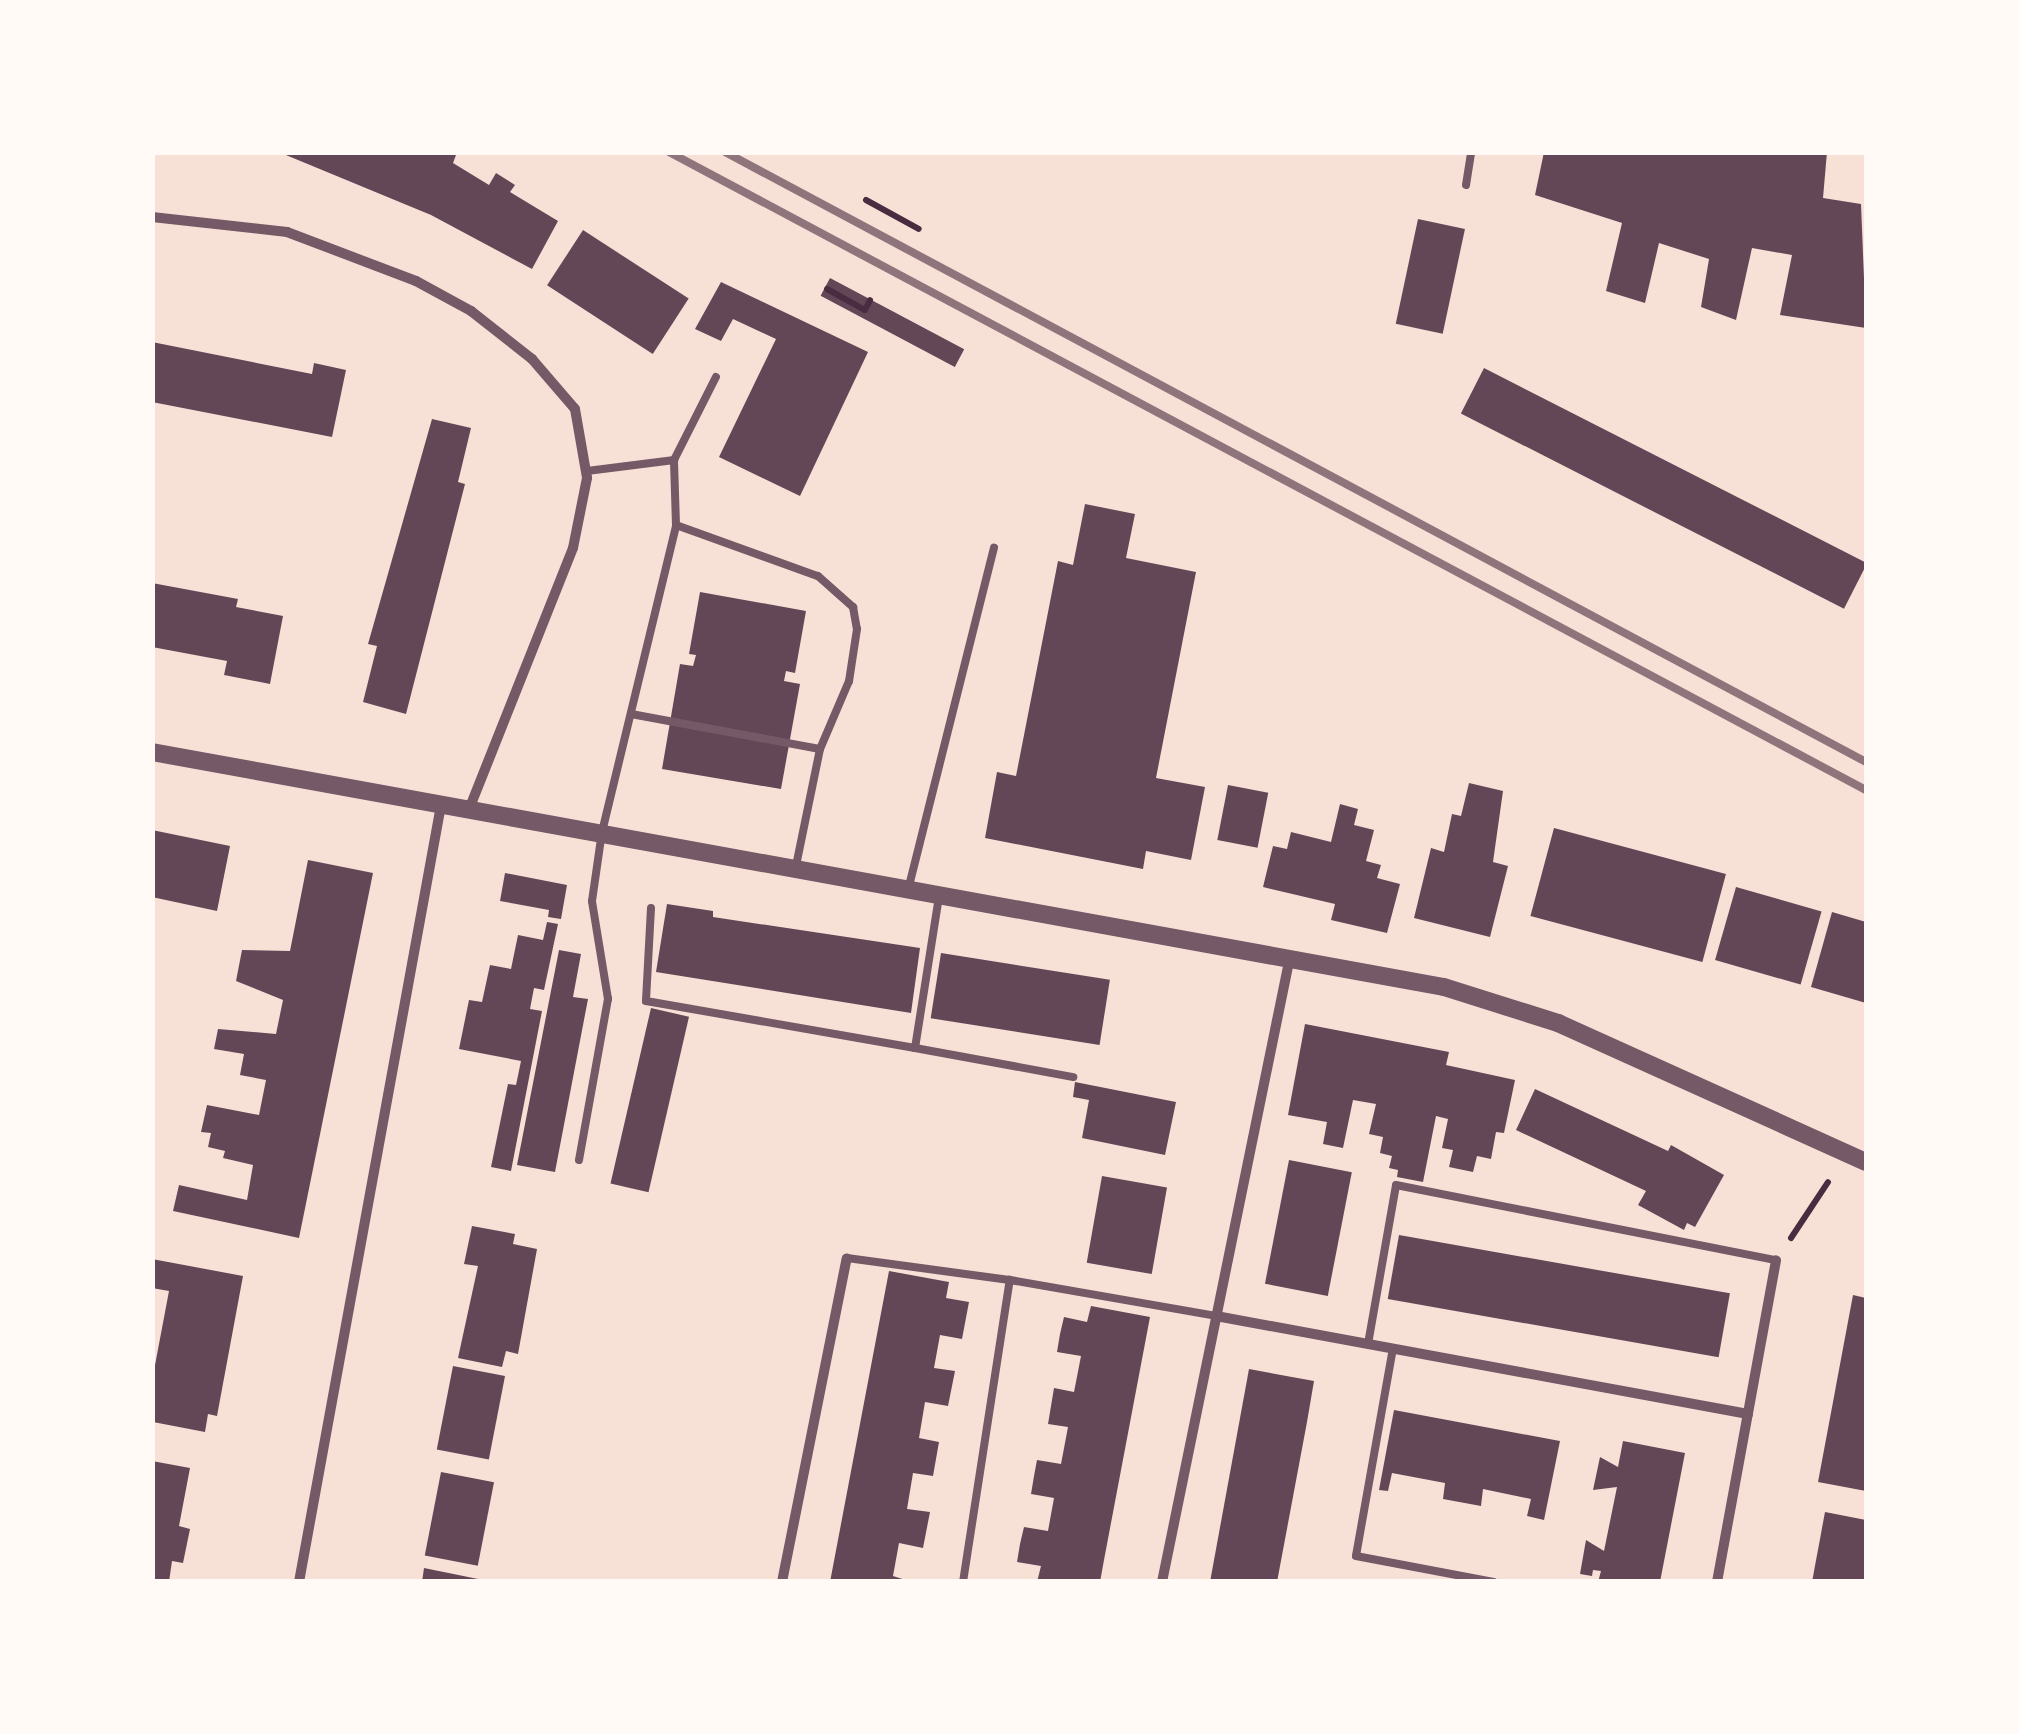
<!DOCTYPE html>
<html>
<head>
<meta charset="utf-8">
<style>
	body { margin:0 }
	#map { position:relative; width:2019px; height:1734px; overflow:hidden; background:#f7e1d7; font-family:"IBM Plex Serif",serif }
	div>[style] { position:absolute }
	.building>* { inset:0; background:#644757; transform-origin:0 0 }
	.path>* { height:6px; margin:-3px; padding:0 3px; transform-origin:3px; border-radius:3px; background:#4a2c40 }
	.service>* { height:8px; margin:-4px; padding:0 4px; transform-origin:4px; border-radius:4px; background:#755966 }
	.minor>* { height:10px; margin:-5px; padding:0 5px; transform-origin:5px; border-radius:5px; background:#755966 }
	.tertiary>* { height:18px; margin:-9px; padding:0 9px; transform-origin:9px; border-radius:9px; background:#755966 }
	.rail>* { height:8px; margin:-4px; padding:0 4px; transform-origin:4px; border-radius:4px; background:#8f747c }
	span { translate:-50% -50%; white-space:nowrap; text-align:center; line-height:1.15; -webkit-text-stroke:10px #fffaf5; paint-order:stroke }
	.frame { position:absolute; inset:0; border:155px solid #fffaf5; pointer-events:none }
</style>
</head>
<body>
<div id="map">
	<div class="building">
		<div style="clip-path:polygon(450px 152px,456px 155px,453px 163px,489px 185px,496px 173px,515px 185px,510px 192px,558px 221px,532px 269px,431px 215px,281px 153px)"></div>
		<div style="clip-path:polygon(1544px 152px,1827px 152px,1823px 198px,1861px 204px,1866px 328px,1780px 315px,1792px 255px,1752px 248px,1736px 320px,1701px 307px,1709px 259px,1659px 243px,1645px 303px,1606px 291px,1622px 223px,1535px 195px)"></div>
		<div style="left:1418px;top:219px;width:48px;height:107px;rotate:12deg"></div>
		<div style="left:583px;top:230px;width:126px;height:66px;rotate:33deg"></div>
		<div style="left:830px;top:278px;width:152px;height:20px;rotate:28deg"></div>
		<div style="clip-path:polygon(721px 282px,868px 352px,800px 496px,719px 457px,776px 339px,733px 319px,721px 341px,695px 329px)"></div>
		<div style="clip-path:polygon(152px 342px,312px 374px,314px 363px,346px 370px,332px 437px,152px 402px)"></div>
		<div style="left:1484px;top:368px;width:430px;height:51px;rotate:27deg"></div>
		<div style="clip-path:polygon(432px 419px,471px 428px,458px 482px,465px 484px,406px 714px,363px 702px,377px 646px,368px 644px)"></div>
		<div style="clip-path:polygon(1085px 504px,1135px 514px,1126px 558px,1196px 572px,1156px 778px,1205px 787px,1191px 860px,1146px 851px,1143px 869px,985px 838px,997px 772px,1016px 776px,1058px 561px,1073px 565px)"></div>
		<div style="clip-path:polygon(152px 583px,238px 599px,236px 607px,283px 616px,270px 684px,224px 675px,227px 661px,152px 647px)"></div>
		<div style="clip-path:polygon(700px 592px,806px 611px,795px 673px,786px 671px,784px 681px,800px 684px,781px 789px,662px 769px,680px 664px,693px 666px,696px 655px,689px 654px)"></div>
		<div style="clip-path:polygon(1469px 783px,1503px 791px,1493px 862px,1508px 866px,1490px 937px,1414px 918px,1431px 848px,1444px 852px,1452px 814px,1461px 816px)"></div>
		<div style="left:1228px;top:785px;width:41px;height:56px;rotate:11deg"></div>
		<div style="clip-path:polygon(1340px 804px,1358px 809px,1354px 825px,1374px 830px,1366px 861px,1381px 865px,1377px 878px,1400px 884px,1387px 933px,1331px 920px,1335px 904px,1263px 887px,1273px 846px,1287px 849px,1291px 832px,1331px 842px)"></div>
		<div style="left:1554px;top:828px;width:178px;height:91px;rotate:15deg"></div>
		<div style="clip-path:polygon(152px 830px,230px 846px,217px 911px,152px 897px)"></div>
		<div style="clip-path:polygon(308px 860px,373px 873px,299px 1238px,173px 1211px,179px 1185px,247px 1200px,253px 1165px,223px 1158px,225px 1151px,208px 1147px,211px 1133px,201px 1132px,207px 1105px,259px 1115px,266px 1080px,240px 1075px,244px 1054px,214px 1049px,218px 1029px,276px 1034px,283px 1000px,236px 981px,242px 950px,290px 951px)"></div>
		<div style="clip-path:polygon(505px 873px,567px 885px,561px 919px,548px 917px,549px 910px,500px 901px)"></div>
		<div style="left:1736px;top:887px;width:89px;height:76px;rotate:16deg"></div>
		<div style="clip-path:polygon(667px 904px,713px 911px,713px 917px,920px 948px,911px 1013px,656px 972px)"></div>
		<div style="clip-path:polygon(1832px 912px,1866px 922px,1866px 1003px,1811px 987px)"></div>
		<div style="clip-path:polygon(547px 922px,558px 924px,544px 990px,534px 988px,530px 1009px,542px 1011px,511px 1171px,491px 1167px,508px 1084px,516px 1085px,521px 1061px,459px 1049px,469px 1000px,482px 1002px,490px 965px,511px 969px,518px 935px,543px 940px)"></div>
		<div style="clip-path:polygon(559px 950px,581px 954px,573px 997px,588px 999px,555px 1172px,517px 1165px)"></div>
		<div style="left:941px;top:953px;width:171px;height:66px;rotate:9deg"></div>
		<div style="left:651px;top:1008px;width:39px;height:180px;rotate:13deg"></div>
		<div style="clip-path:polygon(1305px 1024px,1449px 1052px,1446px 1065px,1515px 1080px,1504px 1133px,1496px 1132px,1491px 1159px,1477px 1156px,1473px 1172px,1449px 1167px,1453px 1150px,1442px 1148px,1448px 1119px,1436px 1116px,1423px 1182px,1397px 1177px,1398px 1170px,1389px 1168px,1392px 1156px,1380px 1153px,1383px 1137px,1369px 1134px,1376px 1104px,1353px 1100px,1343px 1148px,1323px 1144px,1327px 1122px,1288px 1115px)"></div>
		<div style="clip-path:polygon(1075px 1082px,1176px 1102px,1165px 1155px,1082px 1138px,1089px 1100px,1073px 1097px)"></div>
		<div style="clip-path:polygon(1535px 1089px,1668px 1151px,1671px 1145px,1724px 1175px,1695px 1227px,1687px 1223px,1684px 1230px,1638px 1205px,1646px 1191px,1516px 1130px)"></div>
		<div style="left:1289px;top:1160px;width:64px;height:126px;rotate:11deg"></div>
		<div style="left:1102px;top:1176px;width:66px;height:88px;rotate:10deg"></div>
		<div style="clip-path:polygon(472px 1226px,515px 1234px,513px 1244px,537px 1249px,518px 1354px,506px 1351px,502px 1367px,458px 1358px,478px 1266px,464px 1264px)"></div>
		<div style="left:1399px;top:1235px;width:336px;height:65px;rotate:10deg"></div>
		<div style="clip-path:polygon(152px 1259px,243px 1276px,217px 1416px,208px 1414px,205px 1432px,153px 1422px,152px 1381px,169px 1291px,152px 1288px)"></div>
		<div style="clip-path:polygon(889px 1271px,949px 1282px,946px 1298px,969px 1302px,962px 1339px,940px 1335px,934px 1368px,955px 1371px,948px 1406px,925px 1402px,919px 1438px,939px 1442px,933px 1476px,913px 1473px,907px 1509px,930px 1512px,923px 1548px,899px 1543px,893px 1576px,912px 1582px,830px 1582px)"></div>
		<div style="clip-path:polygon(1853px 1295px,1866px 1298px,1866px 1491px,1818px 1482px)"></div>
		<div style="clip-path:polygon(1091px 1306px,1150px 1317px,1104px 1560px,1100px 1582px,1037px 1582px,1041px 1566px,1017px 1562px,1020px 1544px,1024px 1527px,1048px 1531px,1054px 1498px,1031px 1494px,1034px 1476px,1037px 1460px,1061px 1464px,1068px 1427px,1048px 1424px,1054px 1388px,1074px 1392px,1081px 1356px,1057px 1352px,1060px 1334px,1064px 1317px,1087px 1322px)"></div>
		<div style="left:453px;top:1366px;width:53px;height:85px;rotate:11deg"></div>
		<div style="clip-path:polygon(1249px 1369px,1314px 1381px,1307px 1422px,1277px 1582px,1210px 1582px)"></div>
		<div style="clip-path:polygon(1394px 1410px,1560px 1441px,1544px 1520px,1527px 1516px,1531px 1499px,1483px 1489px,1481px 1506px,1443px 1499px,1445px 1483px,1392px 1473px,1388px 1491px,1379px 1490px)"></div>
		<div style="clip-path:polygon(1623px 1441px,1685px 1453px,1660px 1582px,1598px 1582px,1601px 1571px,1593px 1570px,1592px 1576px,1580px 1574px,1586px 1540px,1604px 1551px,1617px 1487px,1593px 1490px,1600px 1457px,1618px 1467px)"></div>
		<div style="clip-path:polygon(152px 1461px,190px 1468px,179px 1526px,190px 1529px,183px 1563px,172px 1561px,169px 1582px,152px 1582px)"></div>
		<div style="left:441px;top:1472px;width:54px;height:85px;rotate:11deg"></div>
		<div style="clip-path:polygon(1825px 1512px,1866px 1520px,1866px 1582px,1812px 1582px)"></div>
		<div style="clip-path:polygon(424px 1568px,483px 1580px,483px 1582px,422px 1582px)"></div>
	</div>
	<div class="path">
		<div style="left:866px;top:200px;width:60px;rotate:28.7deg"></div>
		<div style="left:827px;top:289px;width:43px;rotate:28.9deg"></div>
		<div style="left:865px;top:310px;width:11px;rotate:-63deg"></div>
		<div style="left:1791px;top:1238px;width:67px;rotate:-56.5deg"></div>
	</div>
	<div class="service">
		<div style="left:1466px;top:185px;width:33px;rotate:-81deg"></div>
		<div style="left:587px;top:471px;width:88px;rotate:-7.2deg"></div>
		<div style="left:674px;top:460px;width:93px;rotate:-63.2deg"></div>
		<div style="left:676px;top:525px;width:151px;rotate:19.8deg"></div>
		<div style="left:818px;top:576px;width:47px;rotate:41.5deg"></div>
		<div style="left:853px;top:607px;width:22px;rotate:80deg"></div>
		<div style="left:857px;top:629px;width:53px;rotate:98.7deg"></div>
		<div style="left:849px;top:681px;width:74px;rotate:113.1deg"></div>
		<div style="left:820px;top:749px;width:119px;rotate:101.6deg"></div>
		<div style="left:631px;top:714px;width:192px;rotate:10.5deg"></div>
		<div style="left:909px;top:886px;width:349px;rotate:-75.9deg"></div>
		<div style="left:651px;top:908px;width:93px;rotate:93.1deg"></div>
		<div style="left:646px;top:1001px;width:273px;rotate:9.9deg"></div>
		<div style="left:915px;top:1048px;width:153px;rotate:-81deg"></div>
		<div style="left:915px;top:1048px;width:161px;rotate:10.4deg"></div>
		<div style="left:579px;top:1160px;width:164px;rotate:-79.8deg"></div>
		<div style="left:608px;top:999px;width:99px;rotate:-99.3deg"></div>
		<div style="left:592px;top:901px;width:70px;rotate:-81.8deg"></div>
		<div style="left:602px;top:832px;width:316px;rotate:-76.4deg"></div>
		<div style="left:676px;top:525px;width:65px;rotate:-91.8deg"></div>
		<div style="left:847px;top:1258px;width:164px;rotate:7.7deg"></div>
		<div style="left:1368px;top:1344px;width:161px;rotate:-80deg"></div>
		<div style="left:1396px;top:1185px;width:387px;rotate:11.2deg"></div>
		<div style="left:1393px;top:1348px;width:211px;rotate:100.1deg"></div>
		<div style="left:1356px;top:1556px;width:140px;rotate:10.7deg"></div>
		<div style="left:963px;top:1582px;width:306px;rotate:-81.2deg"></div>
		<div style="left:1010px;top:1280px;width:209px;rotate:9.9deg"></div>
	</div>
	<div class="minor">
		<div style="left:152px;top:217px;width:136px;rotate:6.3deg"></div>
		<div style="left:287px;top:232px;width:138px;rotate:20.8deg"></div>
		<div style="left:416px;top:281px;width:63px;rotate:28.6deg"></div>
		<div style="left:471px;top:311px;width:78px;rotate:38.2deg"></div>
		<div style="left:532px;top:359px;width:66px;rotate:49.3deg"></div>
		<div style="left:575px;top:409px;width:70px;rotate:80.1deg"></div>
		<div style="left:587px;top:478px;width:71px;rotate:101.3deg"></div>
		<div style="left:573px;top:548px;width:282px;rotate:111.7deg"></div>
		<div style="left:1216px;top:1316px;width:541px;rotate:10.44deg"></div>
		<div style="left:299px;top:1582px;width:790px;rotate:-79.64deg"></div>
		<div style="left:782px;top:1582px;width:330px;rotate:-78.7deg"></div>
		<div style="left:1162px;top:1582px;width:638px;rotate:-78.43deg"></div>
		<div style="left:1717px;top:1582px;width:327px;rotate:-79.6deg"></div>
	</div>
	<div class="tertiary">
		<div style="left:152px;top:752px;width:1313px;rotate:10.31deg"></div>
		<div style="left:1444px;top:987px;width:120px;rotate:17.5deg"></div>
		<div style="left:1558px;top:1023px;width:338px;rotate:24.3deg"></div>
	</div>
	<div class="rail">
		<div style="left:669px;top:152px;width:1356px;rotate:28.06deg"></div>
		<div style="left:725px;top:152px;width:1294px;rotate:28.13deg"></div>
	</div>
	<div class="frame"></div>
</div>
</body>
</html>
